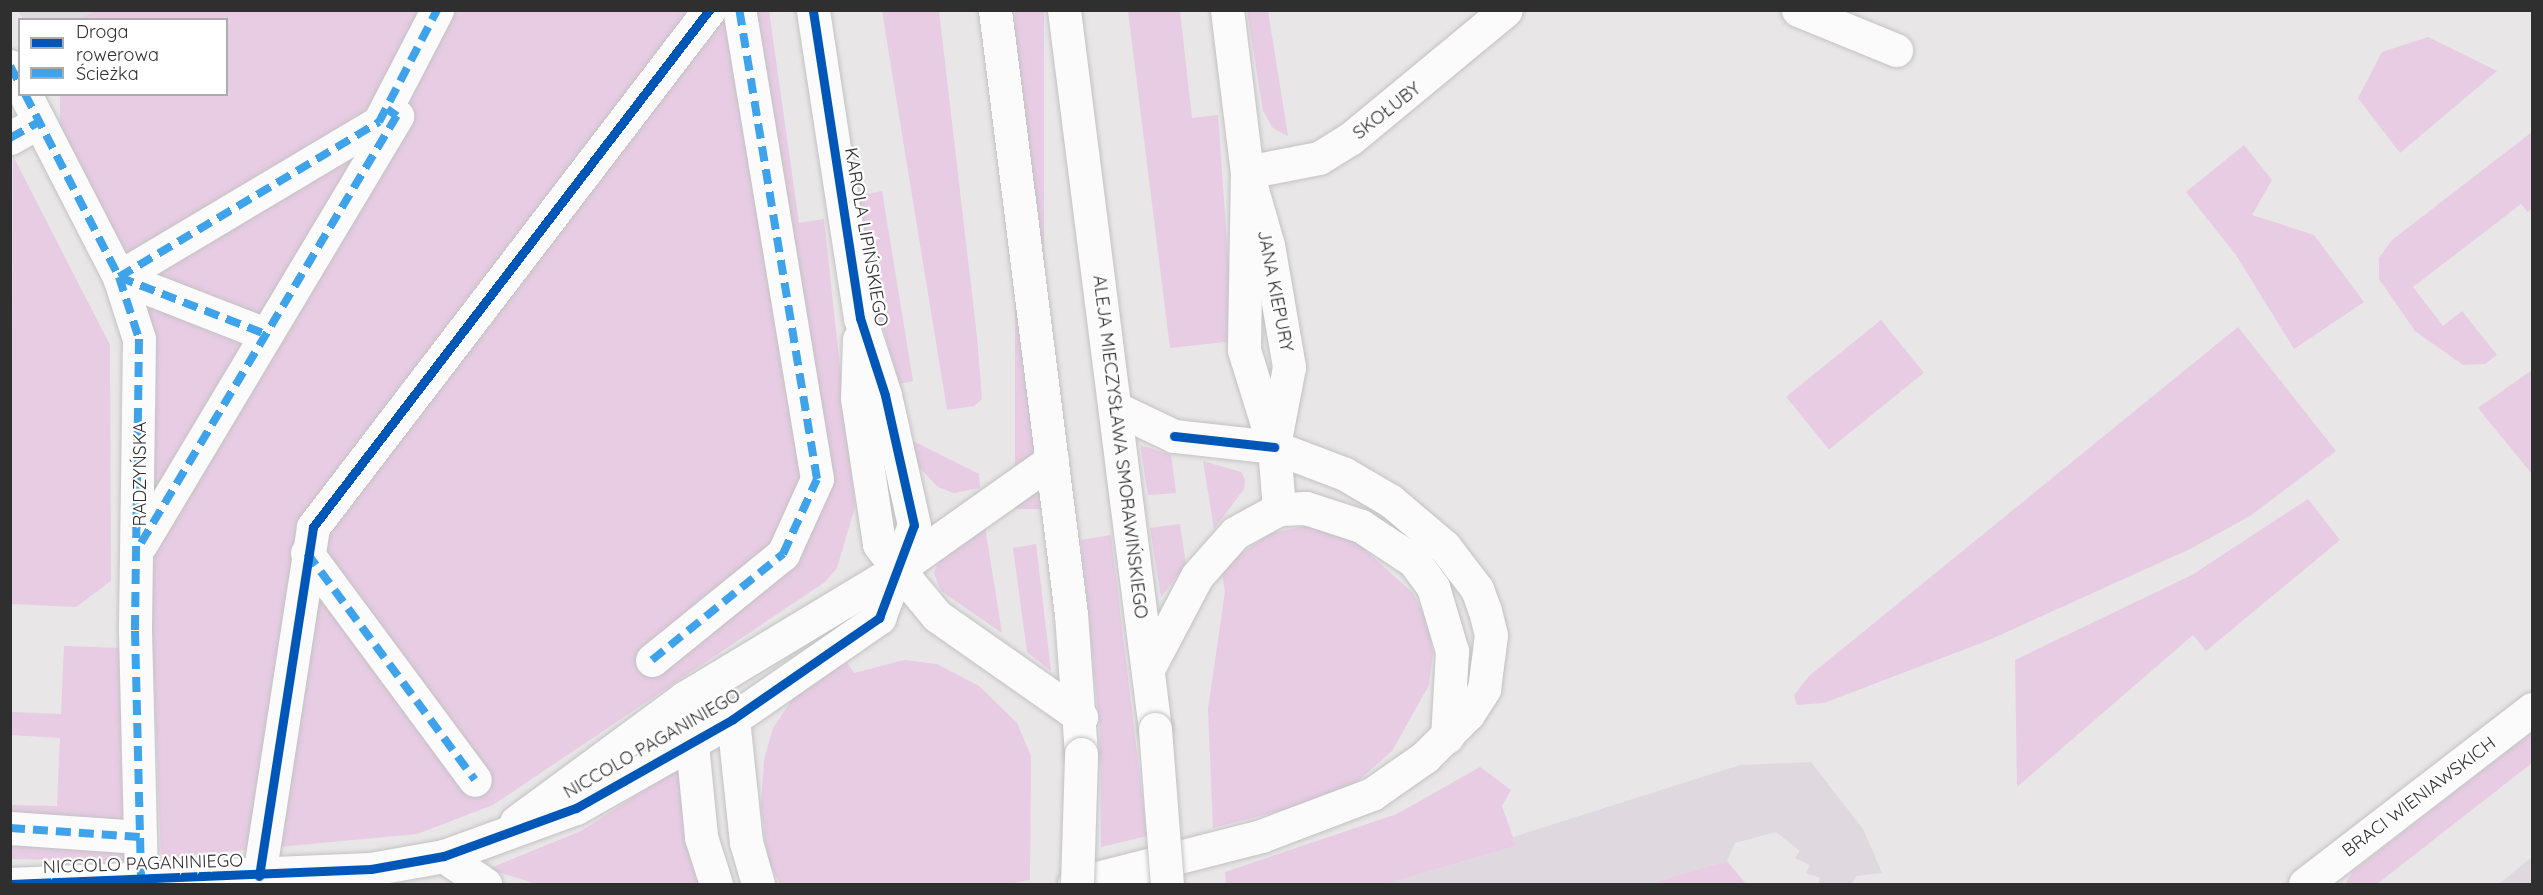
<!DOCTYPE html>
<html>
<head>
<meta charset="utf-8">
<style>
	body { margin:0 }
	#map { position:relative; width:2543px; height:895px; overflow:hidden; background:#e8e6e7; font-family:Quicksand,sans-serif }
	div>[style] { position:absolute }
	.built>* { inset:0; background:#dfd8de }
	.green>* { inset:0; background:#e7cce3; transform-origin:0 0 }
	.roads { filter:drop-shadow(0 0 2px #c3c2c3) drop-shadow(0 0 2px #c3c2c3) }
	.minor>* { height:33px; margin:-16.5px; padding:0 16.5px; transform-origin:16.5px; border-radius:16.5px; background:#fcfbfb }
	.major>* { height:33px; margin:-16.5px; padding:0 16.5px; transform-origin:16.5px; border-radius:16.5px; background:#fcfbfb }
	.bridges { filter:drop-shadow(0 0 2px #c3c2c3) drop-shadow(0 0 2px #c3c2c3) }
	.major-bridge>* { height:33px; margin:-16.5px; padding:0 16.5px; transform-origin:16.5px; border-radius:16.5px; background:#fcfbfb }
	.quiet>* { height:8px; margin-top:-4px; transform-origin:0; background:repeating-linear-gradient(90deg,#3ea3eb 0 15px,transparent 0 23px) }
	.cycleway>* { height:9px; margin:-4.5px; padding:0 4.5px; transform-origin:4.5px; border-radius:4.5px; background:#0057b8 }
	span { translate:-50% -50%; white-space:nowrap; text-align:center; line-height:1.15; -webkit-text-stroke:4.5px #fff; paint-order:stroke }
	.street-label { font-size:18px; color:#302f30 }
	.frame { position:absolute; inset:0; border:12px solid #302f30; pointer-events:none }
	.legend { position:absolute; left:18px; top:18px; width:210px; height:78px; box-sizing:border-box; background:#fff; border:2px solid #acacac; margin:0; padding:8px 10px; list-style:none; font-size:18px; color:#302f30 }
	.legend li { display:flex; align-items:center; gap:12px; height:30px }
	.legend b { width:30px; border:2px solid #acacac }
</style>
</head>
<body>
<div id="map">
	<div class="built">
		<div style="clip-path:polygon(18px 11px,94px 11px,79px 20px,23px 19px)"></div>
		<div style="clip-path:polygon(1811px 762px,1863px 829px,1882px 873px,1856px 876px,1852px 884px,1818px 884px,1820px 878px,1806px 873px,1810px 865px,1795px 858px,1800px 851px,1776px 832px,1735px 843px,1727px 861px,1649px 884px,1385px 884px,1516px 846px,1513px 837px,1740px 765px)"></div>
		<div style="clip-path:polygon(2532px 857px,2532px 884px,2499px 884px)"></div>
	</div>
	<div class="green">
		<div style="clip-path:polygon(94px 11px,769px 11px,799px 223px,824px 219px,855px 507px,837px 568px,825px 582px,493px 805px,417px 834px,161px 858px,150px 570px,148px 305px,60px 132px,60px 95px,226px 94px,226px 20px,79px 19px)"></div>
		<div style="clip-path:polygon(882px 11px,939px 11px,977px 337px,982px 399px,974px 406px,947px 410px)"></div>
		<div style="left:1015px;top:11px;width:29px;height:498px"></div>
		<div style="clip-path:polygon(1128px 11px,1180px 11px,1192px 118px,1218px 115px,1234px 341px,1170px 348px)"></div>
		<div style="clip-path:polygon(1247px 11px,1268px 11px,1288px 136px,1273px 128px,1263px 111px)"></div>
		<div style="clip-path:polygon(2428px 37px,2497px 71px,2400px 153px,2358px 98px,2382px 52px)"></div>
		<div style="clip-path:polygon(2532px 132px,2532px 208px,2528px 212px,2521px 204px,2413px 287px,2443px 326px,2462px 311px,2497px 355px,2485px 364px,2463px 365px,2415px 331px,2379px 279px,2379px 258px,2392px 240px)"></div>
		<div style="clip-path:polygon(2244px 145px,2272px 180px,2252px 215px,2314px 235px,2364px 302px,2294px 349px,2236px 255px,2186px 192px)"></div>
		<div style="clip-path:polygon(13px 156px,110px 345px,111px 581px,76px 607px,11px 604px)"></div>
		<div style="clip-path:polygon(882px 191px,913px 381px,899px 384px,877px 307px,858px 196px)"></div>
		<div style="left:1881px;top:320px;width:68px;height:122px;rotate:51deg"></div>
		<div style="clip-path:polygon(2238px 327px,2336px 451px,2250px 516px,2190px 549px,1989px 640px,1824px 703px,1797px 705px,1794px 695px,1809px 676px)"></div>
		<div style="clip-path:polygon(2532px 370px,2532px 474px,2478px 408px)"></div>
		<div style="clip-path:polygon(909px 439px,979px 474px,980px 488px,954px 493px,938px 487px,913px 461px)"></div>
		<div style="clip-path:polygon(1140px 445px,1171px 455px,1176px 493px,1148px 495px)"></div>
		<div style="clip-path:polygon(1203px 461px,1241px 472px,1245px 479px,1244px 489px,1214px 529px)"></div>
		<div style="clip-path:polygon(2308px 499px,2340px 540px,2206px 651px,2193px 635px,2017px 787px,2015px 660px,2192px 575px)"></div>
		<div style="clip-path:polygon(1180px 524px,1186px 565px,1161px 597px,1150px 528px)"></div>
		<div style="clip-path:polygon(1313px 525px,1353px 539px,1413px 593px,1427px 621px,1433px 653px,1429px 685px,1392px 751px,1358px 781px,1323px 800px,1213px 828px,1208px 709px,1225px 592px,1221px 567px,1271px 533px)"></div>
		<div style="clip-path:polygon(985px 527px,1002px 633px,941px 591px,934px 573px,939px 559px)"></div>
		<div style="clip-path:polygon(1111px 535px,1147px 836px,1101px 847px,1100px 733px,1081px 540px)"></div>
		<div style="clip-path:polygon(1036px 544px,1051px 671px,1027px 652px,1013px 548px)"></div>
		<div style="clip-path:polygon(64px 646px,120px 648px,126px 861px,11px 859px,11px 805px,57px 806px,60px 738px,11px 735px,11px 712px,61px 714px)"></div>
		<div style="clip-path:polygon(904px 660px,937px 664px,979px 686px,1017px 723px,1031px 756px,1030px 880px,1008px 884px,780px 884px,768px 860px,761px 806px,764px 760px,773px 728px,793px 698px,846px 661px,854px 673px)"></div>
		<div style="clip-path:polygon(2532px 732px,2532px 763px,2377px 884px,2345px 884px,2353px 871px)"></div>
		<div style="clip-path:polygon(1480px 767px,1511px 790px,1502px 806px,1516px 846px,1385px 884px,1226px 884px,1225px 872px,1397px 814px)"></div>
		<div style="clip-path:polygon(674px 771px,680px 771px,683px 817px,700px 884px,537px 884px,488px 869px,581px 831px)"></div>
		<div style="clip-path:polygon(1727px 861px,1746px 884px,1649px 884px)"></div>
	</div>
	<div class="roads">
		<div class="minor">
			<div style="left:1227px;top:10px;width:163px;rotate:83deg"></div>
			<div style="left:1247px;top:172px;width:76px;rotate:74deg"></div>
			<div style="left:1268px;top:245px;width:124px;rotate:80.2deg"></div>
			<div style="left:1289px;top:367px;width:79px;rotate:100.9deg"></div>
			<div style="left:1798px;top:10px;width:106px;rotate:22.2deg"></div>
			<div style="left:10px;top:66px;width:21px;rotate:61deg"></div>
			<div style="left:25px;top:94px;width:206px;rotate:62.8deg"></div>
			<div style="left:119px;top:277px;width:65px;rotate:72.1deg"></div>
			<div style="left:139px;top:339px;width:292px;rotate:90.8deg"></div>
			<div style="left:135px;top:631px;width:249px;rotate:88.6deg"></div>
			<div style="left:10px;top:138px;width:33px;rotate:-29deg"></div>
			<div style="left:1247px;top:172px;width:178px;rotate:91deg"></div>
			<div style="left:1244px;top:350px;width:102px;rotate:72.8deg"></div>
			<div style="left:1274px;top:447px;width:62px;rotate:85.4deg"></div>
			<div style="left:1279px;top:509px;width:27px;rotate:-2deg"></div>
			<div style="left:1306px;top:508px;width:58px;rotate:18.1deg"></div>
			<div style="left:1361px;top:526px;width:64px;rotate:33.4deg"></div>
			<div style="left:1414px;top:561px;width:32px;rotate:54deg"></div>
			<div style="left:1433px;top:587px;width:67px;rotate:73.5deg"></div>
			<div style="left:1452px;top:651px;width:86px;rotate:93.3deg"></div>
			<div style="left:1247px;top:172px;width:73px;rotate:-11deg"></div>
			<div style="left:1319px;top:158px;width:36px;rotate:-32deg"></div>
			<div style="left:1350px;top:139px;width:202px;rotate:-39.6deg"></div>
			<div style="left:119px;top:277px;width:303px;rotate:-30.8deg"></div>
			<div style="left:379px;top:122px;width:126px;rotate:-62.6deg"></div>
			<div style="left:119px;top:277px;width:157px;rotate:21.3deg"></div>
			<div style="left:859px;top:339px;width:59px;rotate:91.9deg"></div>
			<div style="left:857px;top:398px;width:148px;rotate:81.4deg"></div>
			<div style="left:879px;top:544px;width:31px;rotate:53deg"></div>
			<div style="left:141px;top:544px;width:499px;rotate:-59.1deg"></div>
			<div style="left:397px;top:116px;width:12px;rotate:-145deg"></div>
			<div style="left:307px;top:553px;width:282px;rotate:53.5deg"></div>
			<div style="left:652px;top:660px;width:169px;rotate:-39deg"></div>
			<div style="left:783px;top:554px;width:82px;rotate:-65.6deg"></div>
			<div style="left:817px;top:479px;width:475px;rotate:-99.4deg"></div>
			<div style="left:714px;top:711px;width:21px;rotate:23deg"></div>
			<div style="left:733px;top:719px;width:124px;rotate:84deg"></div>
			<div style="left:746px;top:842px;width:44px;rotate:74.1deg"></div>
			<div style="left:690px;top:724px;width:114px;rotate:84.4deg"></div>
			<div style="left:701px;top:837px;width:49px;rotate:72.3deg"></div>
			<div style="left:516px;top:822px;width:209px;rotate:-36.4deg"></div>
			<div style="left:684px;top:698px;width:250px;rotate:-31.1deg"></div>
			<div style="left:10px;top:828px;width:130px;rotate:4deg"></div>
			<div style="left:444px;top:856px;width:50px;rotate:34.3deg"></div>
			<div style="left:259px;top:876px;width:353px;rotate:-81.2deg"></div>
			<div style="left:313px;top:527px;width:651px;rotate:-52.55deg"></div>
			<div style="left:10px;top:884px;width:361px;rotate:-2.4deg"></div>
			<div style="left:371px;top:869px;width:74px;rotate:-10.1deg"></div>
			<div style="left:444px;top:856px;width:140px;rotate:-20deg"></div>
			<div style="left:576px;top:808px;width:180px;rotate:-29.5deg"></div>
			<div style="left:733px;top:719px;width:178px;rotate:-34.7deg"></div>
			<div style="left:879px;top:618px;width:99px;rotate:-69.4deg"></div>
			<div style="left:914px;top:525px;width:133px;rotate:-102.6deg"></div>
			<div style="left:885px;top:395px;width:81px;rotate:-108deg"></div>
			<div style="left:860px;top:318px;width:312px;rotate:-98.7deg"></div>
			<div style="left:1074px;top:884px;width:193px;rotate:-14.4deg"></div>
			<div style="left:1261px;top:836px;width:119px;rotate:-20.7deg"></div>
			<div style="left:1372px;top:794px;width:65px;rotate:-34.9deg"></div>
			<div style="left:1425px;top:757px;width:61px;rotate:-45deg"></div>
			<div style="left:1468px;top:714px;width:30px;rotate:-57deg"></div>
			<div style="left:1484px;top:689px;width:54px;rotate:-82.6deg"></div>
			<div style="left:1491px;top:635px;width:25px;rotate:-104deg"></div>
			<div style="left:1485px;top:611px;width:23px;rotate:-110deg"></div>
			<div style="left:1477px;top:589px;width:54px;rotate:-127.5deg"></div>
			<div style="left:1444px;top:546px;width:70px;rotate:-139.7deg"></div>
			<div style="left:1391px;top:501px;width:53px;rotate:-149.6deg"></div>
			<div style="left:1345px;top:474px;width:76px;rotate:-159.2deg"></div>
			<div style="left:2305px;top:884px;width:287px;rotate:-37.6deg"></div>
		</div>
		<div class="major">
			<div style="left:995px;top:10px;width:609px;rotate:82.83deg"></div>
			<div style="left:1071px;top:614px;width:140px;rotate:85.9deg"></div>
			<div style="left:1064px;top:10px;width:725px;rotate:82.79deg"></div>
			<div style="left:1115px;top:408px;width:65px;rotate:25.4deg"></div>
			<div style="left:1174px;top:436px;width:101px;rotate:6.3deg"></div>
			<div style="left:1052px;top:460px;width:189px;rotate:144.7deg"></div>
			<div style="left:898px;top:569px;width:61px;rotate:50.3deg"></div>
			<div style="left:937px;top:616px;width:176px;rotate:35deg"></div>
			<div style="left:1148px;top:669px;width:105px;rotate:-62.2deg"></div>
			<div style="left:1197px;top:576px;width:57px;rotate:-48.5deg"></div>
			<div style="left:1235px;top:533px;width:50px;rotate:-28.6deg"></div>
		</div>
	</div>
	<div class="bridges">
		<div class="major-bridge">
			<div style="left:1155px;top:729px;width:155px;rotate:85.6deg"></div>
			<div style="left:1077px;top:884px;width:130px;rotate:-88.2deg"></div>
		</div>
	</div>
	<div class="quiet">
		<div style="left:10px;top:66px;width:21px;rotate:61deg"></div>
		<div style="left:25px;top:94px;width:206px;rotate:62.8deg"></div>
		<div style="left:119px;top:277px;width:65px;rotate:72.1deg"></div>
		<div style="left:139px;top:339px;width:292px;rotate:90.8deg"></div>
		<div style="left:135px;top:631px;width:249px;rotate:88.6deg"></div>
		<div style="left:10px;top:138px;width:33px;rotate:-29deg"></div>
		<div style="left:119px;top:277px;width:303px;rotate:-30.8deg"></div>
		<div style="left:379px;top:122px;width:126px;rotate:-62.6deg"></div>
		<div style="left:119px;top:277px;width:157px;rotate:21.3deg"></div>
		<div style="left:141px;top:543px;width:498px;rotate:-59.1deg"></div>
		<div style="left:397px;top:116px;width:12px;rotate:-145deg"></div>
		<div style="left:307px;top:553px;width:282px;rotate:53.5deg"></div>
		<div style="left:652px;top:660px;width:169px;rotate:-39deg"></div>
		<div style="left:783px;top:554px;width:82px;rotate:-65.6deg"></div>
		<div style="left:817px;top:479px;width:475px;rotate:-99.4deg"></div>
		<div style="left:10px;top:828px;width:130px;rotate:4deg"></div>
	</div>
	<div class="cycleway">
		<div style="left:1174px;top:436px;width:101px;rotate:6.3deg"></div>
		<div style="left:259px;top:876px;width:353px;rotate:-81.2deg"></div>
		<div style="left:313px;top:527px;width:651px;rotate:-52.55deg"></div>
		<div style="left:10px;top:884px;width:361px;rotate:-2.4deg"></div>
		<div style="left:371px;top:869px;width:74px;rotate:-10.1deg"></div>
		<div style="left:444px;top:856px;width:140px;rotate:-20deg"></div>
		<div style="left:576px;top:808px;width:180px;rotate:-29.5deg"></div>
		<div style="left:733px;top:719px;width:178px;rotate:-34.7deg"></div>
		<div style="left:879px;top:618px;width:99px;rotate:-69.4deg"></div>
		<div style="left:914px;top:525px;width:133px;rotate:-102.6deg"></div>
		<div style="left:885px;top:395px;width:81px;rotate:-108deg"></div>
		<div style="left:860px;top:318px;width:312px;rotate:-98.7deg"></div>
	</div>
	<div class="street-label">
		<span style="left:1387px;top:111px;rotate:-38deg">SKOŁUBY</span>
		<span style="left:866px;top:237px;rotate:80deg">KAROLA LIPIŃSKIEGO</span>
		<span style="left:1275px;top:291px;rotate:79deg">JANA KIEPURY</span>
		<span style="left:1120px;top:447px;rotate:83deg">ALEJA MIECZYSŁAWA SMORAWIŃSKIEGO</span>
		<span style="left:140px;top:474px;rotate:-90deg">RADZYŃSKA</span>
		<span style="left:652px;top:744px;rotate:-30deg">NICCOLO PAGANINIEGO</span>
		<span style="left:2419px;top:797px;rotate:-37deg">BRACI WIENIAWSKICH</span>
		<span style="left:143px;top:864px;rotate:-2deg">NICCOLO PAGANINIEGO</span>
	</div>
	<div class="frame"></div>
	<ul class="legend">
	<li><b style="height:8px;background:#0057b8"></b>Droga rowerowa</li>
	<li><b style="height:8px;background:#3ea3eb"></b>Ścieżka</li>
	</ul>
</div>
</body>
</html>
